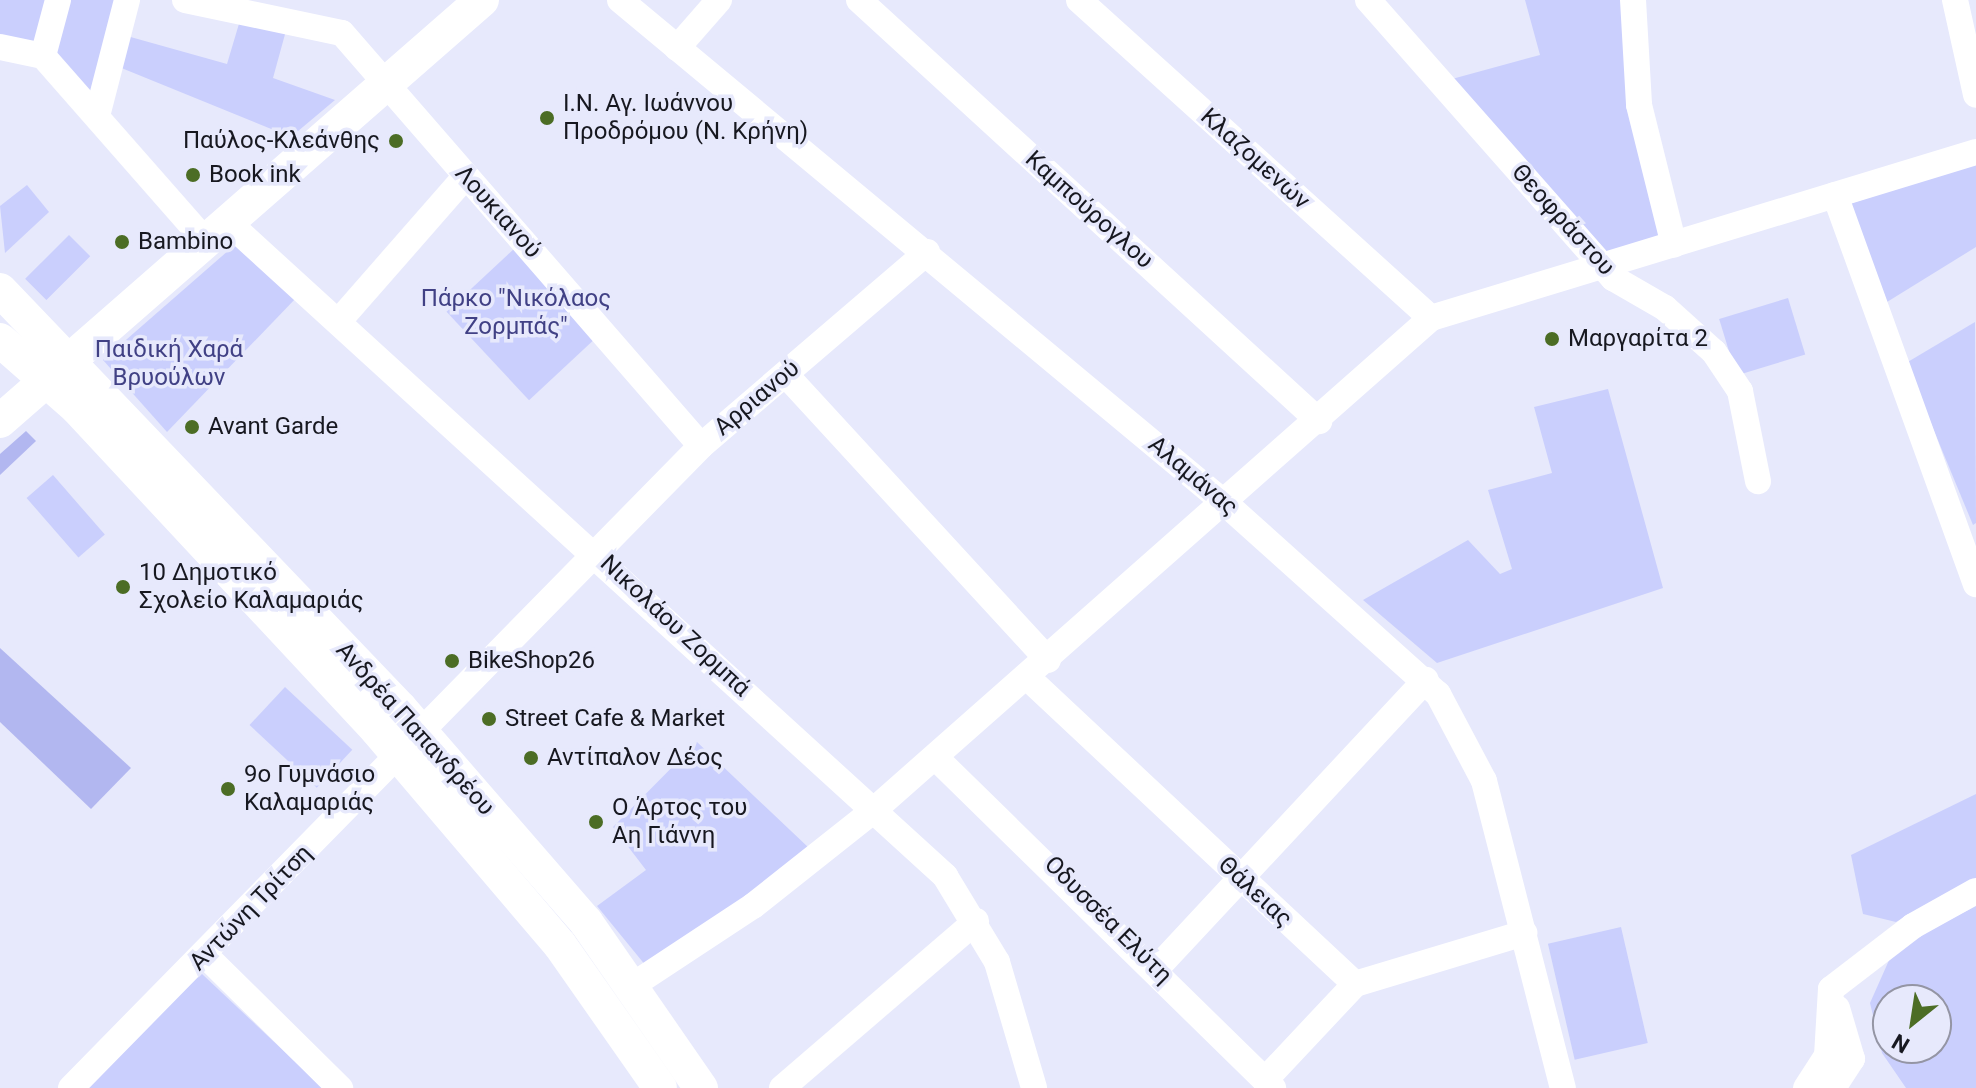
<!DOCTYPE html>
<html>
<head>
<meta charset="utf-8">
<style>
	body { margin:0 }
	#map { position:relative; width:1976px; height:1088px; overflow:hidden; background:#e7e9fc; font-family:Roboto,sans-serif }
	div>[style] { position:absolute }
	.green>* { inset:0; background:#cacffd; transform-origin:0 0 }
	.forest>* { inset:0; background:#b2b7f0 }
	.minor>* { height:26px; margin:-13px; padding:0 13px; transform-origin:13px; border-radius:13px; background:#fff }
	.major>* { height:34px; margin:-17px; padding:0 17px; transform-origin:17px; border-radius:17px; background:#fff }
	.dots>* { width:22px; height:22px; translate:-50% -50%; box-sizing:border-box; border:4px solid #e7e9fc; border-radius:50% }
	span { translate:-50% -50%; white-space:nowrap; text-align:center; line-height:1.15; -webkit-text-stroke:7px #e7e9fc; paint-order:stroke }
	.poi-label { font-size:24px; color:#171820 }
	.left { translate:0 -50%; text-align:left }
	.right { translate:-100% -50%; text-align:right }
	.street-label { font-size:24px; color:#171820 }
	.park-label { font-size:24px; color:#414185 }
	.north { position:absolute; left:1872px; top:984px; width:80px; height:80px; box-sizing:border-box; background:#e7e9fc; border:2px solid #9495a4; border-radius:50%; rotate:210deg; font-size:22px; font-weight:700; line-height:32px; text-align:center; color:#171820 }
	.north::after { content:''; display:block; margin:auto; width:28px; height:36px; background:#4c6d25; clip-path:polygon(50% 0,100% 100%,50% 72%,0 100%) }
</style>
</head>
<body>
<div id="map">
	<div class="green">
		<div style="clip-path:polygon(0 0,52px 0,39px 51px,0 43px)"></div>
		<div style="clip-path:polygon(63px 0,120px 0,94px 107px,48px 54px)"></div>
		<div style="clip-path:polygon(1525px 0,1624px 0,1666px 241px,1604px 257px,1452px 79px,1540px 55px)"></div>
		<div style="clip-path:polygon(241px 17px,287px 27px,273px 78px,335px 100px,291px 137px,119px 67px,127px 36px,227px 64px)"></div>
		<div style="clip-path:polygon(1976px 163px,1976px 247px,1887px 302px,1849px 204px)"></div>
		<div style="clip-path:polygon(27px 185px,49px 212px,5px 253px,0 206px)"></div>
		<div style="left:69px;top:235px;width:30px;height:62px;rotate:45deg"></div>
		<div style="clip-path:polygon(237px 243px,297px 297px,167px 432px,103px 360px)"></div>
		<div style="left:516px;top:247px;width:121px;height:95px;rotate:47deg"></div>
		<div style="left:1788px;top:298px;width:59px;height:72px;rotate:73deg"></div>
		<div style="clip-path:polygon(1975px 322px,1976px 523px,1973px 525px,1906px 363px)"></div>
		<div style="clip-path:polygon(1608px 389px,1663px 588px,1437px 663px,1363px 600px,1468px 540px,1500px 574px,1512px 569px,1488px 490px,1552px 473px,1534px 407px)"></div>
		<div style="left:53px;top:475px;width:79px;height:35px;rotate:49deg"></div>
		<div style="left:285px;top:687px;width:92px;height:52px;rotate:43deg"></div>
		<div style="clip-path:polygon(697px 742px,809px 848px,746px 903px,646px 966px,597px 906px,646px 870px,613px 827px)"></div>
		<div style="clip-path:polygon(1976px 794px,1976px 878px,1896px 922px,1863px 914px,1851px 855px)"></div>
		<div style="clip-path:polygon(evenodd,1976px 906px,1976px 1088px,1906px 1088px,1882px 1053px,1870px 1003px,1894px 949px,1976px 906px,1888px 1000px,1936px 1000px,1936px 1048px,1888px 1048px,1888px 1000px)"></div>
		<div style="left:1621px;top:927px;width:119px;height:75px;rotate:77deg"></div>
		<div style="clip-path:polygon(201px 973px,323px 1088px,86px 1088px)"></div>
	</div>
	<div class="forest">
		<div style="clip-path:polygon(26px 431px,36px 441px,0 475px,0 454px)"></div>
		<div style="clip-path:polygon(0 648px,131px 768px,91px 809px,0 722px)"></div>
	</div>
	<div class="minor">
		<div style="left:185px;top:0;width:160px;rotate:11.9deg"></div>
		<div style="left:342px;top:33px;width:547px;rotate:49deg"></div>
		<div style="left:620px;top:0;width:788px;rotate:39.75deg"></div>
		<div style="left:1226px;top:504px;width:285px;rotate:41.9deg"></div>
		<div style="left:1438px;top:694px;width:98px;rotate:62.1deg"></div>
		<div style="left:1484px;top:781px;width:317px;rotate:75.6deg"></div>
		<div style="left:859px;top:0;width:624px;rotate:42.47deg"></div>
		<div style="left:1079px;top:0;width:474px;rotate:42.1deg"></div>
		<div style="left:1368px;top:0;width:371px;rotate:48.6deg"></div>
		<div style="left:1613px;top:278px;width:60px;rotate:30deg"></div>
		<div style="left:1665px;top:308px;width:66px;rotate:41.9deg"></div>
		<div style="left:1714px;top:352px;width:47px;rotate:56.3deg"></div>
		<div style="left:1740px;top:391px;width:92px;rotate:78.7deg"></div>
		<div style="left:1633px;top:0;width:105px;rotate:86.7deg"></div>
		<div style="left:1639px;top:105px;width:144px;rotate:76deg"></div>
		<div style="left:1955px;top:0;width:97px;rotate:77.5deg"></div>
		<div style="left:0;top:47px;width:44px;rotate:11.8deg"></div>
		<div style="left:43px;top:56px;width:249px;rotate:48.7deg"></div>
		<div style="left:677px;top:48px;width:64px;rotate:-48.8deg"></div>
		<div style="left:43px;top:56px;width:58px;rotate:-75deg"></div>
		<div style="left:97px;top:116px;width:120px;rotate:-75.5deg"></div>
		<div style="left:1835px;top:195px;width:414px;rotate:70.1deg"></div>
		<div style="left:230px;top:224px;width:968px;rotate:42.36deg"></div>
		<div style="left:945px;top:876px;width:100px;rotate:58.8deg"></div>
		<div style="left:997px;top:962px;width:131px;rotate:73.6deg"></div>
		<div style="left:338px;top:322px;width:194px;rotate:-48.8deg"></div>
		<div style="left:786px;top:375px;width:387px;rotate:47.4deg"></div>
		<div style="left:1028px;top:678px;width:448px;rotate:43.1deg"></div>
		<div style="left:1355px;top:984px;width:177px;rotate:-16.8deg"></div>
		<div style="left:936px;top:758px;width:472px;rotate:44.4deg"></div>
		<div style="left:205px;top:955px;width:190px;rotate:44.6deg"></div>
		<div style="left:1157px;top:968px;width:394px;rotate:-47deg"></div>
		<div style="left:633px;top:985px;width:144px;rotate:-33.4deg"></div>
		<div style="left:753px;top:906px;width:154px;rotate:-38.4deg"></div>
		<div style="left:874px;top:810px;width:743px;rotate:-41.45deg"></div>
		<div style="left:1431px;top:318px;width:570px;rotate:-16.94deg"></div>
		<div style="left:1265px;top:1080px;width:132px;rotate:-46.8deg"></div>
		<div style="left:71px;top:1088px;width:899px;rotate:-45.54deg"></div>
		<div style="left:701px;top:446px;width:298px;rotate:-40.6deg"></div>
		<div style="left:782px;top:1088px;width:256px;rotate:-40.7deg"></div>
		<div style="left:1806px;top:1088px;width:38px;rotate:-57deg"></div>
		<div style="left:1827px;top:1056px;width:67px;rotate:-86.6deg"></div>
		<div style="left:1831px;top:989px;width:103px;rotate:-37.5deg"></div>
		<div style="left:1913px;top:926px;width:72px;rotate:-29.1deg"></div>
		<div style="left:1833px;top:1088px;width:35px;rotate:-57deg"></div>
		<div style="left:1852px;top:1059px;width:53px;rotate:-106.4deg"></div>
	</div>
	<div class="major">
		<div style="left:0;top:290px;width:579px;rotate:46.26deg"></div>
		<div style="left:400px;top:708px;width:284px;rotate:49deg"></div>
		<div style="left:586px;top:922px;width:202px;rotate:55.3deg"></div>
		<div style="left:0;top:340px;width:103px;rotate:41.4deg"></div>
		<div style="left:77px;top:408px;width:440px;rotate:47deg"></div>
		<div style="left:377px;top:730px;width:282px;rotate:49.6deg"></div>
		<div style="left:560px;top:945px;width:174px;rotate:55deg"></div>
		<div style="left:0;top:421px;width:640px;rotate:-41.14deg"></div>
	</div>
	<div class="dots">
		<div style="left:547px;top:118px;background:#4c6d25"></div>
		<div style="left:396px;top:141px;background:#4c6d25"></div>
		<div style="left:193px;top:175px;background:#4c6d25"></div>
		<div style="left:122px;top:242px;background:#4c6d25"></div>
		<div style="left:1552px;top:339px;background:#4c6d25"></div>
		<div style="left:192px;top:427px;background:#4c6d25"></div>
		<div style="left:123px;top:587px;background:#4c6d25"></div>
		<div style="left:452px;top:661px;background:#4c6d25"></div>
		<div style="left:489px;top:719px;background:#4c6d25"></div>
		<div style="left:531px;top:758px;background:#4c6d25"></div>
		<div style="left:228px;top:789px;background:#4c6d25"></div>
		<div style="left:596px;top:822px;background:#4c6d25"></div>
	</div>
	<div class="poi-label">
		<span class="left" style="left:563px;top:118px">Ι.Ν. Αγ. Ιωάννου<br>Προδρόμου (Ν. Κρήνη)</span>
		<span class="right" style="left:380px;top:141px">Παύλος-Κλεάνθης</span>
		<span class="left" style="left:209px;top:175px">Book ink</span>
		<span class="left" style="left:138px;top:242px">Bambino</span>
		<span class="left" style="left:1568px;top:339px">Μαργαρίτα 2</span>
		<span class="left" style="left:208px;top:427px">Avant Garde</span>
		<span class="left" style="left:139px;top:587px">10 Δημοτικό<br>Σχολείο Καλαμαριάς</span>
		<span class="left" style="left:468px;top:661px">BikeShop26</span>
		<span class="left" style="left:505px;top:719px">Street Cafe &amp; Market</span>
		<span class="left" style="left:547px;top:758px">Αντίπαλον Δέος</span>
		<span class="left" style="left:244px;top:789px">9ο Γυμνάσιο<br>Καλαμαριάς</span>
		<span class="left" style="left:612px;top:822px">Ο Άρτος του<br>Αη Γιάννη</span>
	</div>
	<div class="street-label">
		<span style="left:1255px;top:159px;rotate:42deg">Κλαζομενών</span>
		<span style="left:1089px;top:210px;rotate:42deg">Καμπούρογλου</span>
		<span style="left:498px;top:212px;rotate:48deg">Λουκιανού</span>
		<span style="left:1563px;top:220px;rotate:48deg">Θεοφράστου</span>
		<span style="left:757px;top:398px;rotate:-40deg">Αρριανού</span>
		<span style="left:1193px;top:476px;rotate:40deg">Αλαμάνας</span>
		<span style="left:675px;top:626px;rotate:43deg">Νικολάου Ζορμπά</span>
		<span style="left:415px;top:729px;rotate:48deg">Ανδρέα Παπανδρέου</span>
		<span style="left:1255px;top:892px;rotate:43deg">Θάλειας</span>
		<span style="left:251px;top:908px;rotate:-46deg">Αντώνη Τρίτση</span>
		<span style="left:1108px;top:920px;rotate:45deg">Οδυσσέα Ελύτη</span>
	</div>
	<div class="park-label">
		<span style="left:516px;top:313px">Πάρκο "Νικόλαος<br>Ζορμπάς"</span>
		<span style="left:169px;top:364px">Παιδική Χαρά<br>Βρυούλων</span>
	</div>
	<div class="north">N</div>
</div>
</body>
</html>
